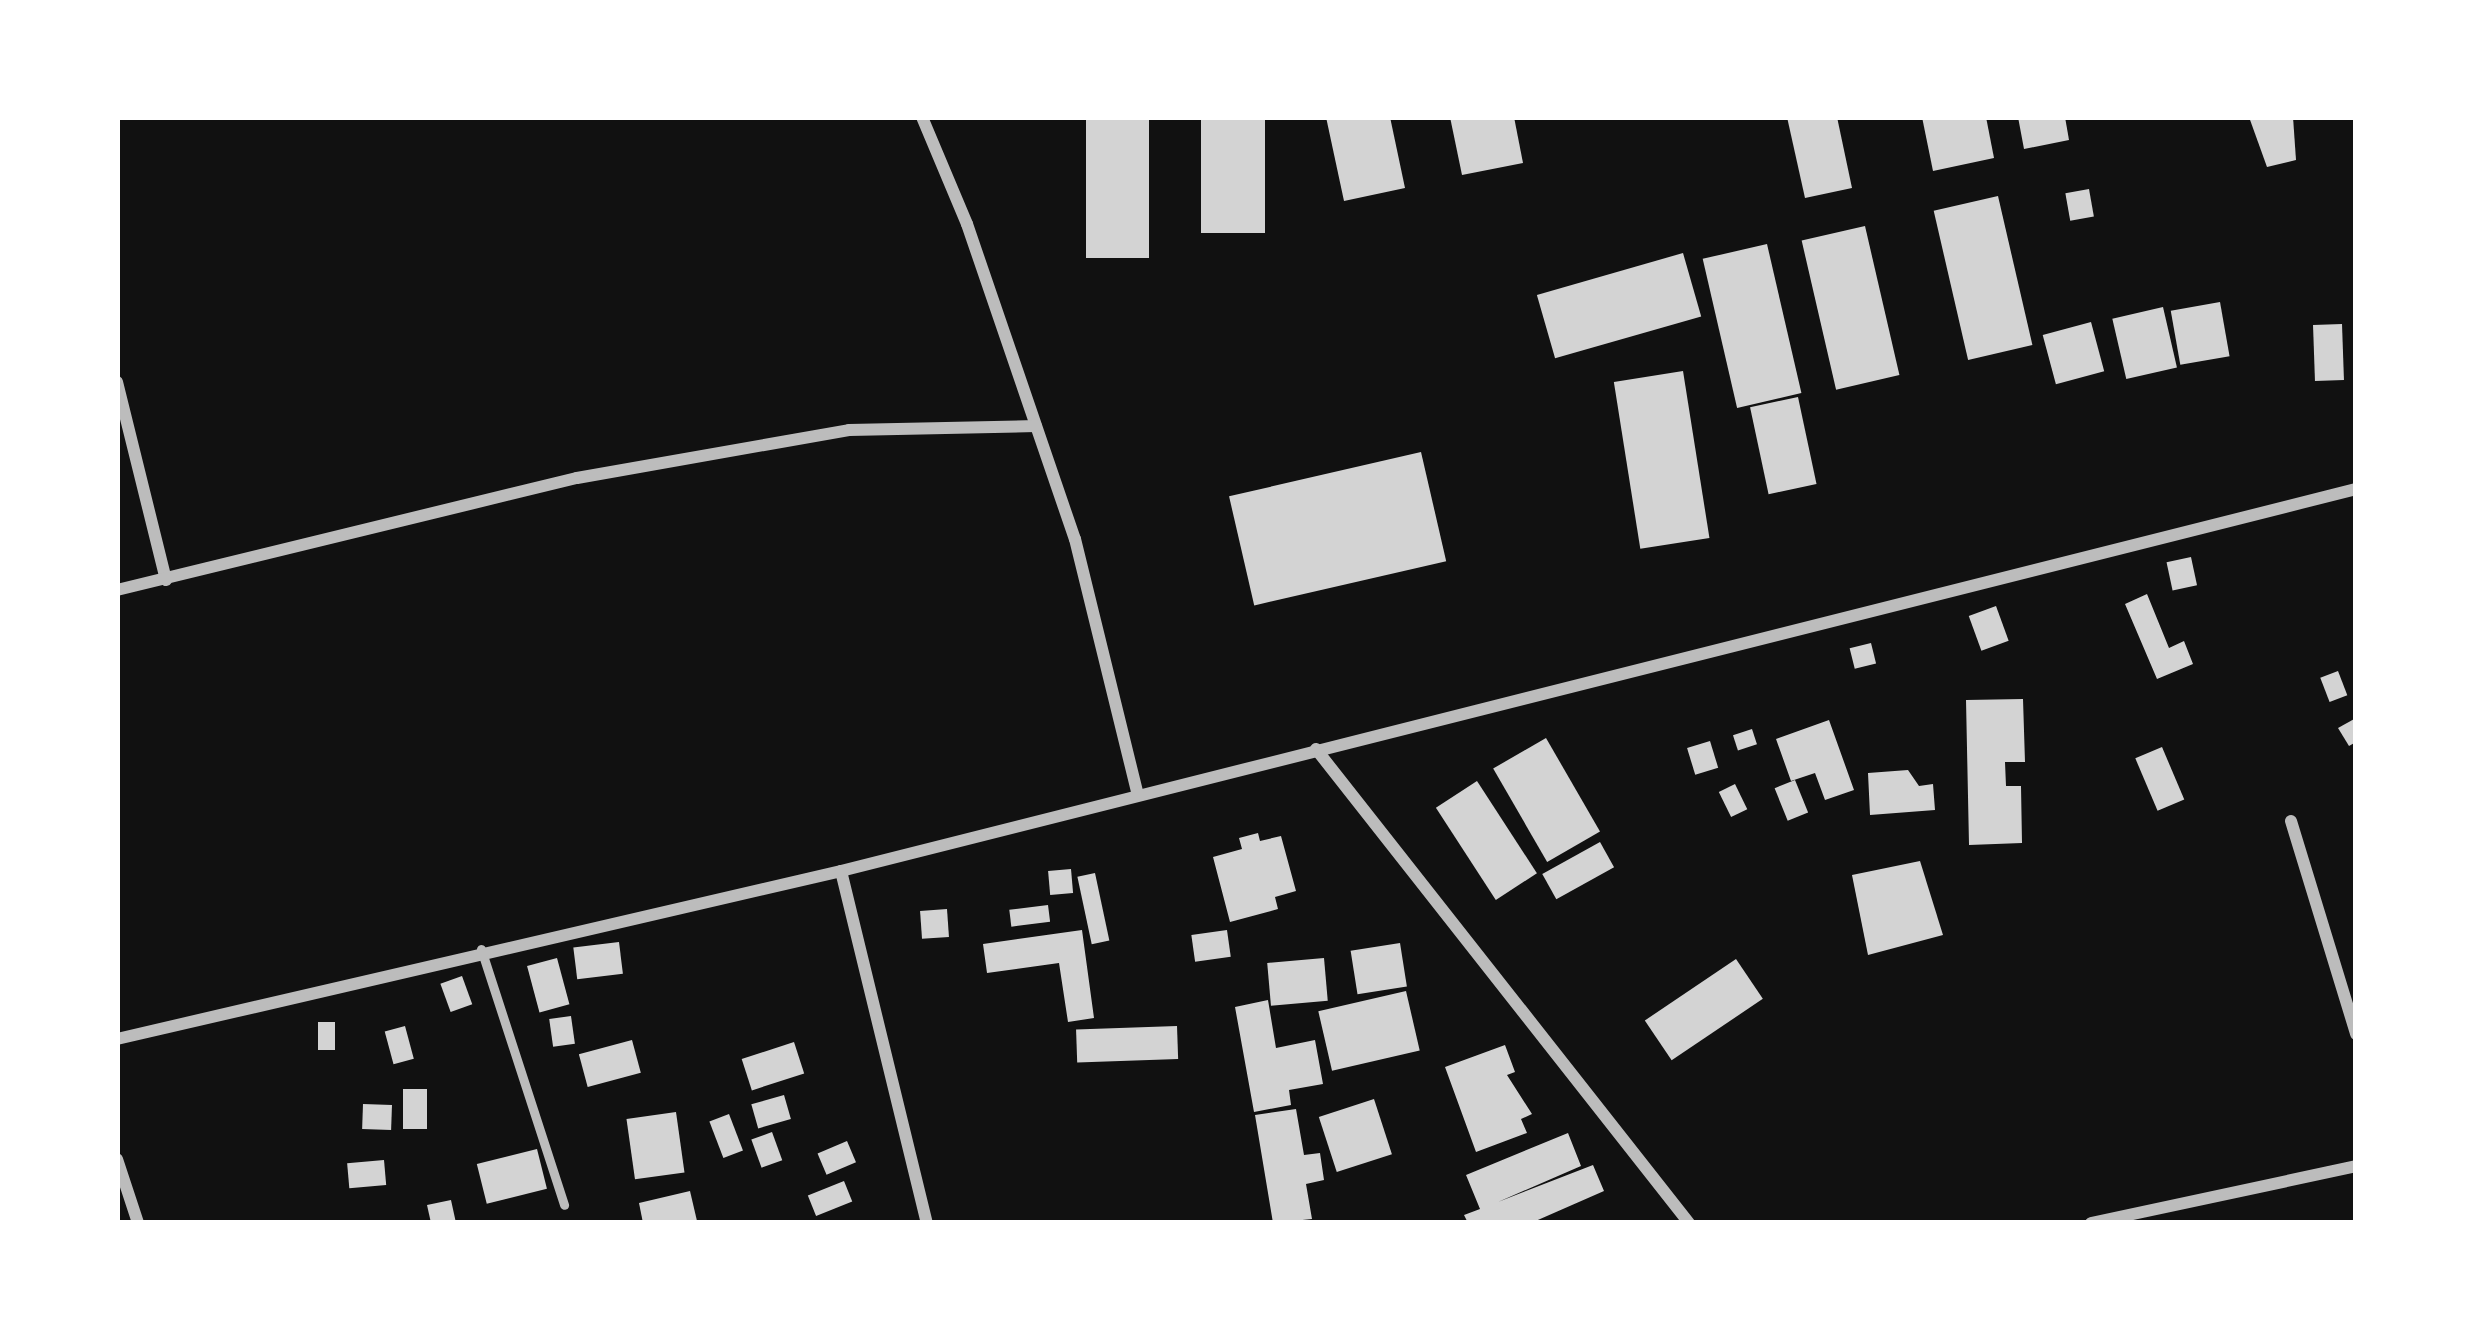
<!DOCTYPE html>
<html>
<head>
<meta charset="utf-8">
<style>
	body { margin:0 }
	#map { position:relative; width:2473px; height:1340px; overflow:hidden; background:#111; font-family:Karla,sans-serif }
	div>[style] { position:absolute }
	.building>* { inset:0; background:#d3d3d3; transform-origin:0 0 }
	.service>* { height:9px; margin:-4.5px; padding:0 4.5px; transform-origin:4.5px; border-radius:4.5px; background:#bcbcbc }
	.minor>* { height:12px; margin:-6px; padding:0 6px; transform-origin:6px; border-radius:6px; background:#bcbcbc }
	span { translate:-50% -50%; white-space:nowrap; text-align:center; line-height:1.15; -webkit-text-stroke:12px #fff; paint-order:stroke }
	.frame { position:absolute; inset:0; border:120px solid #fff; pointer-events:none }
</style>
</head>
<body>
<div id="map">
	<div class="building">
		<div style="left:1086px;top:117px;width:63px;height:141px"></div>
		<div style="left:1201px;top:117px;width:64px;height:116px"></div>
		<div style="clip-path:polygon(1326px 117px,1390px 117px,1405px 188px,1344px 201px)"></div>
		<div style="clip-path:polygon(1450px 117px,1514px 117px,1523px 163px,1462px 175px)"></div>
		<div style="clip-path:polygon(1787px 117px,1837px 117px,1852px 188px,1805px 198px)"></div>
		<div style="clip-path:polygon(1922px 117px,1986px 117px,1994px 158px,1933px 171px)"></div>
		<div style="clip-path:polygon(2018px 117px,2065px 117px,2069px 140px,2024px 149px)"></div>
		<div style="clip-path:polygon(2249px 117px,2293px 117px,2296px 160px,2267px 167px)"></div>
		<div style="left:2089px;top:189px;width:28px;height:24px;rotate:80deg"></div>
		<div style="left:1998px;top:196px;width:153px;height:66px;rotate:77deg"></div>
		<div style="left:1865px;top:226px;width:153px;height:65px;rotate:77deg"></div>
		<div style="left:1767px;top:244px;width:153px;height:66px;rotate:77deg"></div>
		<div style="left:1683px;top:253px;width:66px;height:152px;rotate:74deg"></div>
		<div style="left:2220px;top:302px;width:55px;height:50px;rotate:80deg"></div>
		<div style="left:2163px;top:307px;width:62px;height:52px;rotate:77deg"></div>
		<div style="left:2091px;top:322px;width:51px;height:50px;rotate:75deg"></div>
		<div style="left:2342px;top:324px;width:56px;height:29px;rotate:88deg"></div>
		<div style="left:1683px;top:371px;width:169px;height:70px;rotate:81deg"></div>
		<div style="left:1798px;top:397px;width:89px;height:49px;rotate:78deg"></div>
		<div style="left:1421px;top:452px;width:112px;height:197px;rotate:77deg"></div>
		<div style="left:2191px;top:557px;width:29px;height:25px;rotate:78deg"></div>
		<div style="clip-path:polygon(2147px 594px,2169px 648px,2184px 641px,2193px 664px,2157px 679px,2125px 604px)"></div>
		<div style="left:1996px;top:606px;width:37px;height:29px;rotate:70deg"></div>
		<div style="left:1871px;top:643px;width:21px;height:22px;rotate:76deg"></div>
		<div style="left:2338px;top:671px;width:26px;height:19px;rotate:69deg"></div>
		<div style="clip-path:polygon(2023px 699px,2025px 762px,2005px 762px,2006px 786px,2021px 786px,2022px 843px,1969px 845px,1966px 700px)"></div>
		<div style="clip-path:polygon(2356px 718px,2356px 742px,2349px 746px,2338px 728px)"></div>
		<div style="clip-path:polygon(1829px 720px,1854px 790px,1825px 800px,1815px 773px,1791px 781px,1776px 739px)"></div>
		<div style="left:1752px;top:729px;width:16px;height:20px;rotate:72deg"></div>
		<div style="left:1546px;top:738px;width:108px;height:61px;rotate:60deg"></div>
		<div style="left:1710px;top:741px;width:28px;height:24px;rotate:73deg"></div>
		<div style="left:2162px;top:747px;width:57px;height:29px;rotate:67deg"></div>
		<div style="clip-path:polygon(1908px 770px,1919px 786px,1933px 784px,1935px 810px,1870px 815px,1868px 773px)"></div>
		<div style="left:1795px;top:780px;width:35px;height:22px;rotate:68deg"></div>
		<div style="left:1477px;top:781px;width:110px;height:49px;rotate:57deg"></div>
		<div style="left:1735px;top:784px;width:28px;height:18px;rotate:64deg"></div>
		<div style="clip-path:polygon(1258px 833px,1260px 841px,1281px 836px,1296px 891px,1275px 897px,1278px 909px,1230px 922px,1213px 857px,1242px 849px,1239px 838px)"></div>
		<div style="left:1600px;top:842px;width:29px;height:66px;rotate:61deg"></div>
		<div style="clip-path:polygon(1920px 861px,1943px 935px,1868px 955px,1852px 875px)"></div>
		<div style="left:1071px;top:869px;width:24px;height:23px;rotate:85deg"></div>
		<div style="left:1095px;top:873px;width:69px;height:18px;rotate:78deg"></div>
		<div style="left:1048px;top:905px;width:17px;height:39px;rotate:83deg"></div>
		<div style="left:947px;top:909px;width:28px;height:27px;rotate:86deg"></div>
		<div style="clip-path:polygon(1082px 930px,1094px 1018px,1068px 1022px,1059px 963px,987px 973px,983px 944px)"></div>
		<div style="left:1227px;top:930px;width:27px;height:36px;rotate:82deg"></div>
		<div style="left:619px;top:942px;width:32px;height:46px;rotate:83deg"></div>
		<div style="left:1400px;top:943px;width:44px;height:50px;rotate:81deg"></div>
		<div style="left:557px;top:958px;width:48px;height:31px;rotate:75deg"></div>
		<div style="left:1324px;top:958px;width:43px;height:57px;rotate:85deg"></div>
		<div style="left:1736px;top:959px;width:48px;height:110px;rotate:56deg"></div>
		<div style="left:462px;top:976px;width:30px;height:23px;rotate:70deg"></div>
		<div style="left:1406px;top:991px;width:61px;height:90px;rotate:77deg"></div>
		<div style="clip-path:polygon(1268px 1000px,1276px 1048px,1315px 1040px,1323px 1084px,1289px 1090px,1291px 1105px,1254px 1112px,1235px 1007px)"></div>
		<div style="left:571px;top:1016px;width:28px;height:22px;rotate:82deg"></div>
		<div style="left:318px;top:1022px;width:17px;height:28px"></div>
		<div style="left:405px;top:1026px;width:34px;height:21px;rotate:75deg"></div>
		<div style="left:1177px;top:1026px;width:33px;height:101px;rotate:88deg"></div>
		<div style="left:632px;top:1040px;width:34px;height:55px;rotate:75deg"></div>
		<div style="left:794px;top:1042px;width:33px;height:55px;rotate:72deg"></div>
		<div style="clip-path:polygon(1505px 1045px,1515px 1072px,1507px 1075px,1532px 1114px,1521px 1119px,1527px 1133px,1476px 1152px,1445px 1067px)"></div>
		<div style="left:403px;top:1089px;width:24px;height:40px"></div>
		<div style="left:784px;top:1095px;width:25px;height:34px;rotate:74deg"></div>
		<div style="left:1374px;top:1099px;width:58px;height:58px;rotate:72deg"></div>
		<div style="left:363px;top:1104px;width:29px;height:25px;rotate:2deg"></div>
		<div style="clip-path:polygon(1296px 1109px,1304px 1155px,1320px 1153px,1324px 1180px,1306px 1184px,1312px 1219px,1273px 1223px,1255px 1115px)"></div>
		<div style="left:676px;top:1112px;width:61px;height:50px;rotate:82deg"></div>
		<div style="left:729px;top:1114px;width:39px;height:21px;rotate:69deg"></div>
		<div style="left:772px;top:1132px;width:30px;height:22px;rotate:70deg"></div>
		<div style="clip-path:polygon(1568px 1133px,1581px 1166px,1498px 1202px,1593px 1165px,1604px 1191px,1531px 1223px,1468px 1223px,1464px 1215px,1480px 1209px,1466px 1175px)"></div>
		<div style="left:847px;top:1141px;width:23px;height:32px;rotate:67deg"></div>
		<div style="left:537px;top:1149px;width:41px;height:62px;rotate:76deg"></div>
		<div style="left:384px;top:1160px;width:25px;height:37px;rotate:85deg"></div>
		<div style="left:844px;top:1181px;width:22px;height:39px;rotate:68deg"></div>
		<div style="clip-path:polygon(690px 1191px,697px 1221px,643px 1223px,639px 1203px)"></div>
		<div style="clip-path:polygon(451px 1200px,456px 1223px,431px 1223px,427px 1205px)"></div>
	</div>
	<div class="service">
		<div style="left:481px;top:949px;width:269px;rotate:72deg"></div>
	</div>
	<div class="minor">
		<div style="left:922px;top:117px;width:116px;rotate:67.2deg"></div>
		<div style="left:967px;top:224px;width:333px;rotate:71.1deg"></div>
		<div style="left:1075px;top:539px;width:260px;rotate:76.2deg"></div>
		<div style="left:117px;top:382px;width:204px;rotate:76.1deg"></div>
		<div style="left:117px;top:590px;width:473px;rotate:-13.7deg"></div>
		<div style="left:577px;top:478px;width:276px;rotate:-10deg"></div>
		<div style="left:849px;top:430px;width:187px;rotate:-1.2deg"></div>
		<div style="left:1316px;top:749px;width:603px;rotate:51.8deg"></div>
		<div style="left:2291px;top:821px;width:223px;rotate:73deg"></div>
		<div style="left:841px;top:871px;width:362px;rotate:76.3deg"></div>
		<div style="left:117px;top:1039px;width:743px;rotate:-13.06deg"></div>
		<div style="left:841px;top:871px;width:1562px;rotate:-14.15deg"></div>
		<div style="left:117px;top:1159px;width:67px;rotate:71.8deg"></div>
		<div style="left:2091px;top:1223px;width:271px;rotate:-12.1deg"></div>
	</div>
	<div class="frame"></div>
</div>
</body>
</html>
